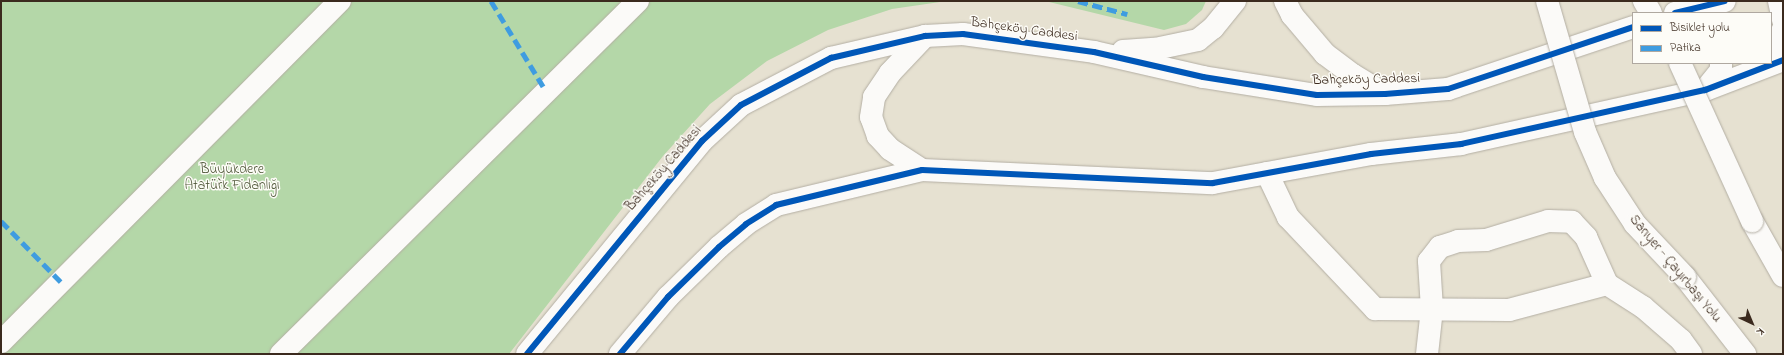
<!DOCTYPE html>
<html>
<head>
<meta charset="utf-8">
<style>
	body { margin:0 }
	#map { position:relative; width:1784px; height:355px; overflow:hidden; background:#e6e1d1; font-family:"Indie Flower",sans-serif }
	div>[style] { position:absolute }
	.green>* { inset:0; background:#b4d7a8 }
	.roads { filter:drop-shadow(0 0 1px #b3aea3) drop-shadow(0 0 1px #b3aea3) }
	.minor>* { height:22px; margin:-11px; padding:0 11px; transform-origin:11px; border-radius:11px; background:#fbfaf8 }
	.major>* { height:22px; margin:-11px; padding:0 11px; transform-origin:11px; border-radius:11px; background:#fbfaf8 }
	.bridges { filter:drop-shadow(0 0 1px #b3aea3) drop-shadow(0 0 1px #b3aea3) }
	.major-bridge>* { height:22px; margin:-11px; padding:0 11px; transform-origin:11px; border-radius:11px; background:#fbfaf8 }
	.quiet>* { height:5px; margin-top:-2.5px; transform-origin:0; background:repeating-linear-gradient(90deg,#3f9ce0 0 10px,transparent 0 15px) }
	.cycleway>* { height:6px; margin:-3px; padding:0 3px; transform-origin:3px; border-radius:3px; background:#0057b8 }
	span { translate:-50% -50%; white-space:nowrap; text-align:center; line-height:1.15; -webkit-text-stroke:3px #fdfcf7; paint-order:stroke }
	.street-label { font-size:14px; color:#3b2a1e }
	.park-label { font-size:14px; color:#535b3d }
	.frame { position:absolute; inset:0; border:2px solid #3b2a1e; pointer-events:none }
	.legend { position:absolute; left:1632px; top:12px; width:140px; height:52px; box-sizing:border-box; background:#fdfcf7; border:1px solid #afa8a0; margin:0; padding:5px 7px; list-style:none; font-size:12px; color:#3b2a1e }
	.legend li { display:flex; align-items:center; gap:8px; height:20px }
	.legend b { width:20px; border:1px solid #afa8a0 }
	.north { position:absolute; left:1732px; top:303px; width:40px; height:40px; -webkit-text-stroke:3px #fdfcf7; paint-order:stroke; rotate:136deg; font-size:11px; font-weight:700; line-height:16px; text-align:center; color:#3b2a1e }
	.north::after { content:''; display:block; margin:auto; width:14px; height:18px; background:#3b2a1e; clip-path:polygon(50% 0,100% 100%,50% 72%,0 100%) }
</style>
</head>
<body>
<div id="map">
	<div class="green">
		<div style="clip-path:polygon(1px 1px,947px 1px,892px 9px,828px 30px,767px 61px,710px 104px,663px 156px,509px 354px,1px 354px)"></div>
		<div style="clip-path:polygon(1045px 1px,1206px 1px,1202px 10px,1186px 24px,1164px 30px)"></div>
	</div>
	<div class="roads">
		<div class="minor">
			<div style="left:1267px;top:173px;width:49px;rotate:64.5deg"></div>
			<div style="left:1288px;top:217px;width:127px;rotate:46.6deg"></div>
			<div style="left:1375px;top:309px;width:134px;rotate:0.4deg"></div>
			<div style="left:1509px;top:310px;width:101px;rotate:-14.9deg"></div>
			<div style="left:1607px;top:284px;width:43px;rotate:32.6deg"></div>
			<div style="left:1643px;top:307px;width:50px;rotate:41deg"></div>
			<div style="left:1681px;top:340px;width:17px;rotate:54deg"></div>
			<div style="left:1px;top:342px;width:481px;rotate:-45.2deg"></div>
			<div style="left:281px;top:354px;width:502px;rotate:-44.68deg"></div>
			<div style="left:1427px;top:354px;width:45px;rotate:-83.7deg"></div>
			<div style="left:1432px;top:309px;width:48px;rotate:-93.6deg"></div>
			<div style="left:1429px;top:261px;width:18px;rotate:-52deg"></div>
			<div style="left:1440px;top:247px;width:19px;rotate:-18deg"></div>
			<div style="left:1458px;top:241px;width:28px;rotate:-2deg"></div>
			<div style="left:1486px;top:240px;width:65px;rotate:-17deg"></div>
			<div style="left:1548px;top:221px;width:24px;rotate:2deg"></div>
			<div style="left:1572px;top:222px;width:21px;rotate:47deg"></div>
			<div style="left:1586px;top:237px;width:51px;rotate:65.9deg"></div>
		</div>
		<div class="major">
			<div style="left:1285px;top:1px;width:16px;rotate:63deg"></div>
			<div style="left:1292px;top:15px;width:51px;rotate:49.8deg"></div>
			<div style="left:1325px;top:54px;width:35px;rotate:37deg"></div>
			<div style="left:1353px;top:75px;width:37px;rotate:31deg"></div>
			<div style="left:1644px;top:1px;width:14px;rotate:60deg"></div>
			<div style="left:1779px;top:1px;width:19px;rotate:78deg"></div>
			<div style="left:1675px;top:13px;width:51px;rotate:-13.5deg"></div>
			<div style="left:1123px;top:51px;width:32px;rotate:-4deg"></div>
			<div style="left:1155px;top:49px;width:44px;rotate:-11.8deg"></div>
			<div style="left:1198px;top:40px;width:19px;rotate:-39deg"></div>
			<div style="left:1213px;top:28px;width:35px;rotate:-51deg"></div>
			<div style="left:1771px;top:54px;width:28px;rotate:-64deg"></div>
			<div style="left:1705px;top:90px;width:26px;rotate:-51deg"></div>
			<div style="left:1721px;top:70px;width:7px;rotate:-90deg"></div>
			<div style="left:922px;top:170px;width:38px;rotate:-147deg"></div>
			<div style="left:890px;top:149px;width:18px;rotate:-133deg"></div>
			<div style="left:878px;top:136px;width:20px;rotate:-110deg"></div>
			<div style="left:871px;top:117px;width:20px;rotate:-81deg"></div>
			<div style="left:874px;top:97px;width:29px;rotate:-56deg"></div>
			<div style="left:890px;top:73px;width:51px;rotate:-46.6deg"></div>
			<div style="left:1752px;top:221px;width:63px;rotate:60.6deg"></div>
			<div style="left:1685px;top:277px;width:98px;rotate:52.1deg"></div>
			<div style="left:527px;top:354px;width:276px;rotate:-50.6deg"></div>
			<div style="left:702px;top:141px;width:53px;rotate:-42.7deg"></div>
			<div style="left:741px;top:105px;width:102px;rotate:-27.6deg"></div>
			<div style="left:831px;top:58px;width:97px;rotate:-13.2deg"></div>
			<div style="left:925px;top:36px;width:38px;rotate:-3deg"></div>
			<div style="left:963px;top:34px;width:132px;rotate:7.8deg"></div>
			<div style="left:1094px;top:52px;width:112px;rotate:12.9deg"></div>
			<div style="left:1203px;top:77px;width:115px;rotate:9deg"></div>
			<div style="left:1317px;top:95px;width:68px;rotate:-0.8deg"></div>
			<div style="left:1385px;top:94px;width:63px;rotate:-4.5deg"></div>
			<div style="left:1448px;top:89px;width:195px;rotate:-18.5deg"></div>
			<div style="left:620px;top:354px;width:75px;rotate:-49.9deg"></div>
			<div style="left:668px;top:297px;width:71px;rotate:-44.4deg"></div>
			<div style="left:719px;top:247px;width:35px;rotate:-40deg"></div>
			<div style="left:746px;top:224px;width:36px;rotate:-32deg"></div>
			<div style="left:776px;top:205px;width:150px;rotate:-13.5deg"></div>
			<div style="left:922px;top:170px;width:291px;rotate:2.6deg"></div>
			<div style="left:1213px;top:183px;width:161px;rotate:-10.4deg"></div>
			<div style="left:1371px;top:154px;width:91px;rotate:-6.3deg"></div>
			<div style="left:1461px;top:144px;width:250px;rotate:-12.5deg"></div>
			<div style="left:1705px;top:90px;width:84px;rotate:-21deg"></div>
		</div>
	</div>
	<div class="bridges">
		<div class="major-bridge">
			<div style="left:1547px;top:1px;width:136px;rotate:73.8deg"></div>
			<div style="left:1585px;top:132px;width:50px;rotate:66.5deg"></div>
			<div style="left:1605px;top:178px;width:55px;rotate:56.9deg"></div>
			<div style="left:1635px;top:224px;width:73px;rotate:46.7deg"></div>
			<div style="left:1680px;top:63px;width:174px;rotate:65.5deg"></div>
		</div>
	</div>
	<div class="quiet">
		<div style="left:491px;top:1px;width:105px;rotate:58.6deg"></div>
		<div style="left:1078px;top:1px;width:51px;rotate:14.9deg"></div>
		<div style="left:1px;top:221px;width:86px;rotate:45.5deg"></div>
	</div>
	<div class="cycleway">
		<div style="left:1675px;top:13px;width:51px;rotate:-13.5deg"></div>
		<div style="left:527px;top:354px;width:276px;rotate:-50.6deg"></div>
		<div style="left:702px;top:141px;width:53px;rotate:-42.7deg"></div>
		<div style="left:741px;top:105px;width:102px;rotate:-27.6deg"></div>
		<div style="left:831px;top:58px;width:97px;rotate:-13.2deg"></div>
		<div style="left:925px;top:36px;width:38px;rotate:-3deg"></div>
		<div style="left:963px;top:34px;width:132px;rotate:7.8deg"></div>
		<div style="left:1094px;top:52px;width:112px;rotate:12.9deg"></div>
		<div style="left:1203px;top:77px;width:115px;rotate:9deg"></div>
		<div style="left:1317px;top:95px;width:68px;rotate:-0.8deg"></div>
		<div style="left:1385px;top:94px;width:63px;rotate:-4.5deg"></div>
		<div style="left:1448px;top:89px;width:195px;rotate:-18.5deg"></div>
		<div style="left:620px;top:354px;width:75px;rotate:-49.9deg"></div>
		<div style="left:668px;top:297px;width:71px;rotate:-44.4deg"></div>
		<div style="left:719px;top:247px;width:35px;rotate:-40deg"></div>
		<div style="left:746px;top:224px;width:36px;rotate:-32deg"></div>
		<div style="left:776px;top:205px;width:150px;rotate:-13.5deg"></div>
		<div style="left:922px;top:170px;width:291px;rotate:2.6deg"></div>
		<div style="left:1213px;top:183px;width:161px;rotate:-10.4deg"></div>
		<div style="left:1371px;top:154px;width:91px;rotate:-6.3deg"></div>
		<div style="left:1461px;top:144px;width:250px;rotate:-12.5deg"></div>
		<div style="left:1705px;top:90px;width:84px;rotate:-21deg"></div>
	</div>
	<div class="street-label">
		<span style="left:1024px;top:30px;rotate:8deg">Bahçeköy Caddesi</span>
		<span style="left:1366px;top:80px;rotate:-1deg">Bahçeköy Caddesi</span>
		<span style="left:664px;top:169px;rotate:-49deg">Bahçeköy Caddesi</span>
		<span style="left:1675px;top:269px;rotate:50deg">Sarıyer - Çayırbaşı Yolu</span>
	</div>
	<div class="park-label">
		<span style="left:232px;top:178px">Büyükdere<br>Atatürk Fidanlığı</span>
	</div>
	<div class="frame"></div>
	<ul class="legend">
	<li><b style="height:5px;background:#0057b8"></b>Bisiklet yolu</li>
	<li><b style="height:5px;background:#3f9ce0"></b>Patika</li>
	</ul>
	<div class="north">K</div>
</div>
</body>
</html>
